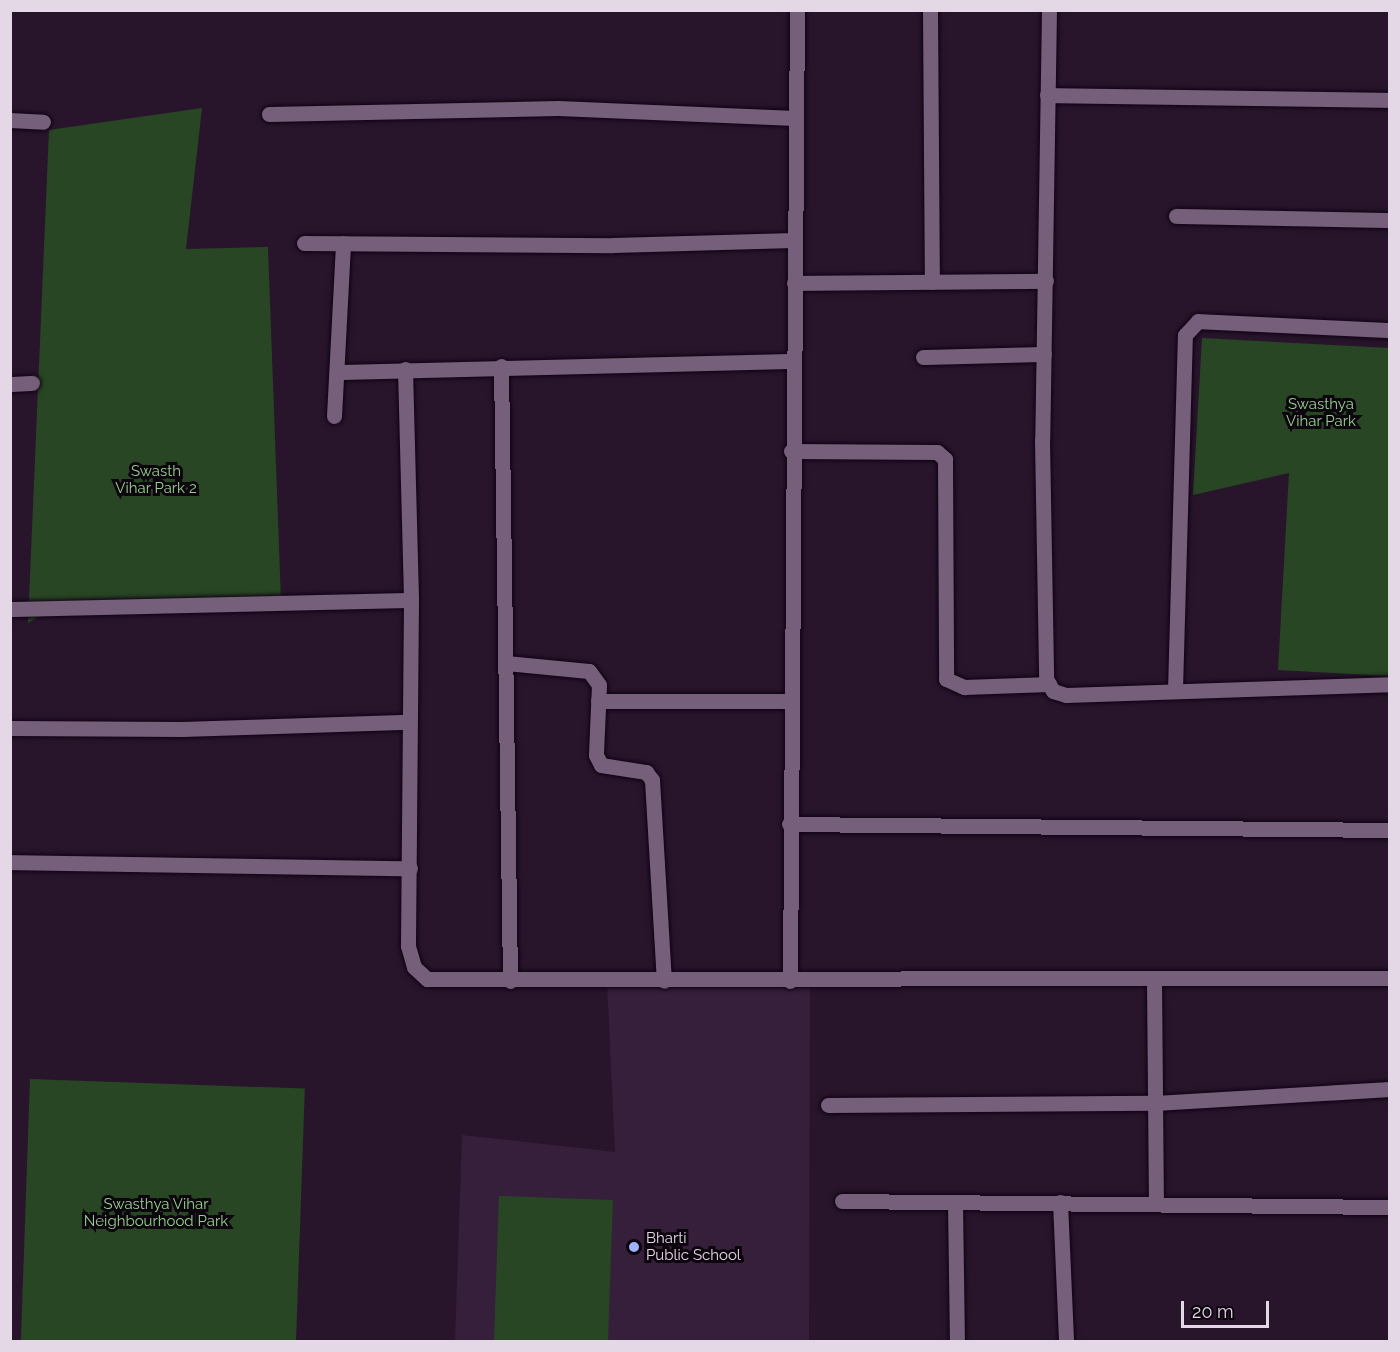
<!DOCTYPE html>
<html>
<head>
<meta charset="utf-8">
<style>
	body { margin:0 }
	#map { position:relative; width:1400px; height:1352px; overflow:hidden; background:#28152c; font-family:Raleway,sans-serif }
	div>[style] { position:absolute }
	.built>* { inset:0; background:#361f3b }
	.green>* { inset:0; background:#284624; transform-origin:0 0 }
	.roads { filter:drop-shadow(0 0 2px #100213) drop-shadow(0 0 2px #100213) }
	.minor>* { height:15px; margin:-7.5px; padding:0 7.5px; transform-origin:7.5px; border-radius:7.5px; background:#755f7a }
	.dots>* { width:16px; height:16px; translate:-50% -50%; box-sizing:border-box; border:3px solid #0c050e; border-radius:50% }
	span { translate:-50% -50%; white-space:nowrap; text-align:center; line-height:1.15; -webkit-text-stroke:6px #0c050e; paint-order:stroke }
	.park-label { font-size:15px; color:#95d08d }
	.poi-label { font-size:15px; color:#e4d8e7 }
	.left { translate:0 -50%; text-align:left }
	.frame { position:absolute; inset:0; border:12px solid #e4d8e7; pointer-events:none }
	.scale { position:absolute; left:1181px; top:1301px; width:88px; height:27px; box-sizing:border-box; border:3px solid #e4d8e7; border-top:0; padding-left:8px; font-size:18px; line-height:21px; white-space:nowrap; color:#e4d8e7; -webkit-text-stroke:4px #0c050e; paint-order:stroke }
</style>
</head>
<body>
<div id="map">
	<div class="built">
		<div style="clip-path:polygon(607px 981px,810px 984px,809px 1341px,455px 1342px,462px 1135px,615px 1152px)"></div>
	</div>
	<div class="green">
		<div style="clip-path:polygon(202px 108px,186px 249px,268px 247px,281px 601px,66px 602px,28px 623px,49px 130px)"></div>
		<div style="clip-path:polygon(1202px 338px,1389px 348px,1389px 676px,1278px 670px,1289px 473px,1193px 495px)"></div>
		<div style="left:30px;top:1079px;width:275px;height:262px;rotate:2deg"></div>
		<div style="left:499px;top:1196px;width:114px;height:145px;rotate:2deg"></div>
	</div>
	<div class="roads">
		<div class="minor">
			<div style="left:930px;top:10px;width:272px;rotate:89.6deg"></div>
			<div style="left:1049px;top:10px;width:430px;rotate:90.9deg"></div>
			<div style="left:1042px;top:440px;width:239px;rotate:89deg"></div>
			<div style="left:1046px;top:679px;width:14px;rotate:60deg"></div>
			<div style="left:1053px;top:691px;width:14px;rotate:17deg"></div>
			<div style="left:1066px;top:695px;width:324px;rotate:-1.9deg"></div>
			<div style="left:1047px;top:95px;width:343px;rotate:0.8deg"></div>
			<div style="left:269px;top:114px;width:289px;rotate:-1.2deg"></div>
			<div style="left:558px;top:108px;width:237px;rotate:2.4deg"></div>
			<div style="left:10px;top:120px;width:33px;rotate:3deg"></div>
			<div style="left:1176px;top:216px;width:214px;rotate:1.1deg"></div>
			<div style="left:304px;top:243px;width:309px;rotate:0.4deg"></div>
			<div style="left:613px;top:245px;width:181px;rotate:-1.6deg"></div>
			<div style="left:794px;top:283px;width:252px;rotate:-0.5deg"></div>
			<div style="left:923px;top:357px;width:121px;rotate:-1.4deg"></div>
			<div style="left:501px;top:366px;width:615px;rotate:89.16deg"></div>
			<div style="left:405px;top:369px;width:231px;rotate:88.5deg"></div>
			<div style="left:411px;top:600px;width:346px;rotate:90.5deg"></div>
			<div style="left:408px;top:946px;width:22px;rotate:74deg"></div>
			<div style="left:414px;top:967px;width:18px;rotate:43deg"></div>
			<div style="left:427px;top:979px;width:963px;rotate:-0.06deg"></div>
			<div style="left:339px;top:372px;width:453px;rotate:-1.4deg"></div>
			<div style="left:10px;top:384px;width:22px;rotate:-3deg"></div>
			<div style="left:334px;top:416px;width:173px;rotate:-87deg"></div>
			<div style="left:791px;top:451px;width:146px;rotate:0.4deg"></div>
			<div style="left:937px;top:452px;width:11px;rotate:41deg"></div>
			<div style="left:945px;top:459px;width:220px;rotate:89.7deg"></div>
			<div style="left:946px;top:679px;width:20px;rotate:24deg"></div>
			<div style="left:964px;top:687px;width:85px;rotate:-2deg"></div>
			<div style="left:10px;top:609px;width:401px;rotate:-1.3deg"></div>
			<div style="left:506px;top:663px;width:83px;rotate:5.5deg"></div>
			<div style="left:589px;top:671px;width:17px;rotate:54deg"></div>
			<div style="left:599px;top:685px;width:70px;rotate:92.5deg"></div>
			<div style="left:596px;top:755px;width:11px;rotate:63deg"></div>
			<div style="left:601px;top:765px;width:46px;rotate:8.8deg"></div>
			<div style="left:646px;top:772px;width:10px;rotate:53deg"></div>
			<div style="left:652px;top:780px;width:201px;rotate:86.6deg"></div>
			<div style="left:1175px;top:690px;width:355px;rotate:-88.4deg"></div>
			<div style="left:1185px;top:335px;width:19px;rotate:-47deg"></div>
			<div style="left:1198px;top:321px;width:192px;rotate:2.7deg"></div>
			<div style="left:598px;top:701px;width:192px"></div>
			<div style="left:10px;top:728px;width:172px;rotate:0.3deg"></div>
			<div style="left:182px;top:729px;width:227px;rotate:-1.8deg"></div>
			<div style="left:789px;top:824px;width:601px;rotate:0.57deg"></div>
			<div style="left:10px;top:862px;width:400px;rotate:0.9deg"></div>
			<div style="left:1154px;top:980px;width:223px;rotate:89.5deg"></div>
			<div style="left:790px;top:981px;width:971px;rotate:-89.59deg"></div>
			<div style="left:828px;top:1105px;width:327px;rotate:-0.4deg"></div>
			<div style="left:1155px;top:1103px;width:235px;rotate:-3.4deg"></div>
			<div style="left:842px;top:1201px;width:548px;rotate:0.63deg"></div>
			<div style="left:955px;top:1202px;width:140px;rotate:89.2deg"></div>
			<div style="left:1060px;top:1202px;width:140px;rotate:87.5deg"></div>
		</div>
	</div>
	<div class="dots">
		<div style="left:634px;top:1247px;background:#9db4fd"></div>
	</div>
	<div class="park-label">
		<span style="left:1321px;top:413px">Swasthya<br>Vihar Park</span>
		<span style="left:156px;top:480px">Swasth<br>Vihar Park 2</span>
		<span style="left:156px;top:1213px">Swasthya Vihar<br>Neighbourhood Park</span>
	</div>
	<div class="poi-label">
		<span class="left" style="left:646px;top:1247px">Bharti<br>Public School</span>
	</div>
	<div class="frame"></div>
	<div class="scale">20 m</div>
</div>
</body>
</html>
